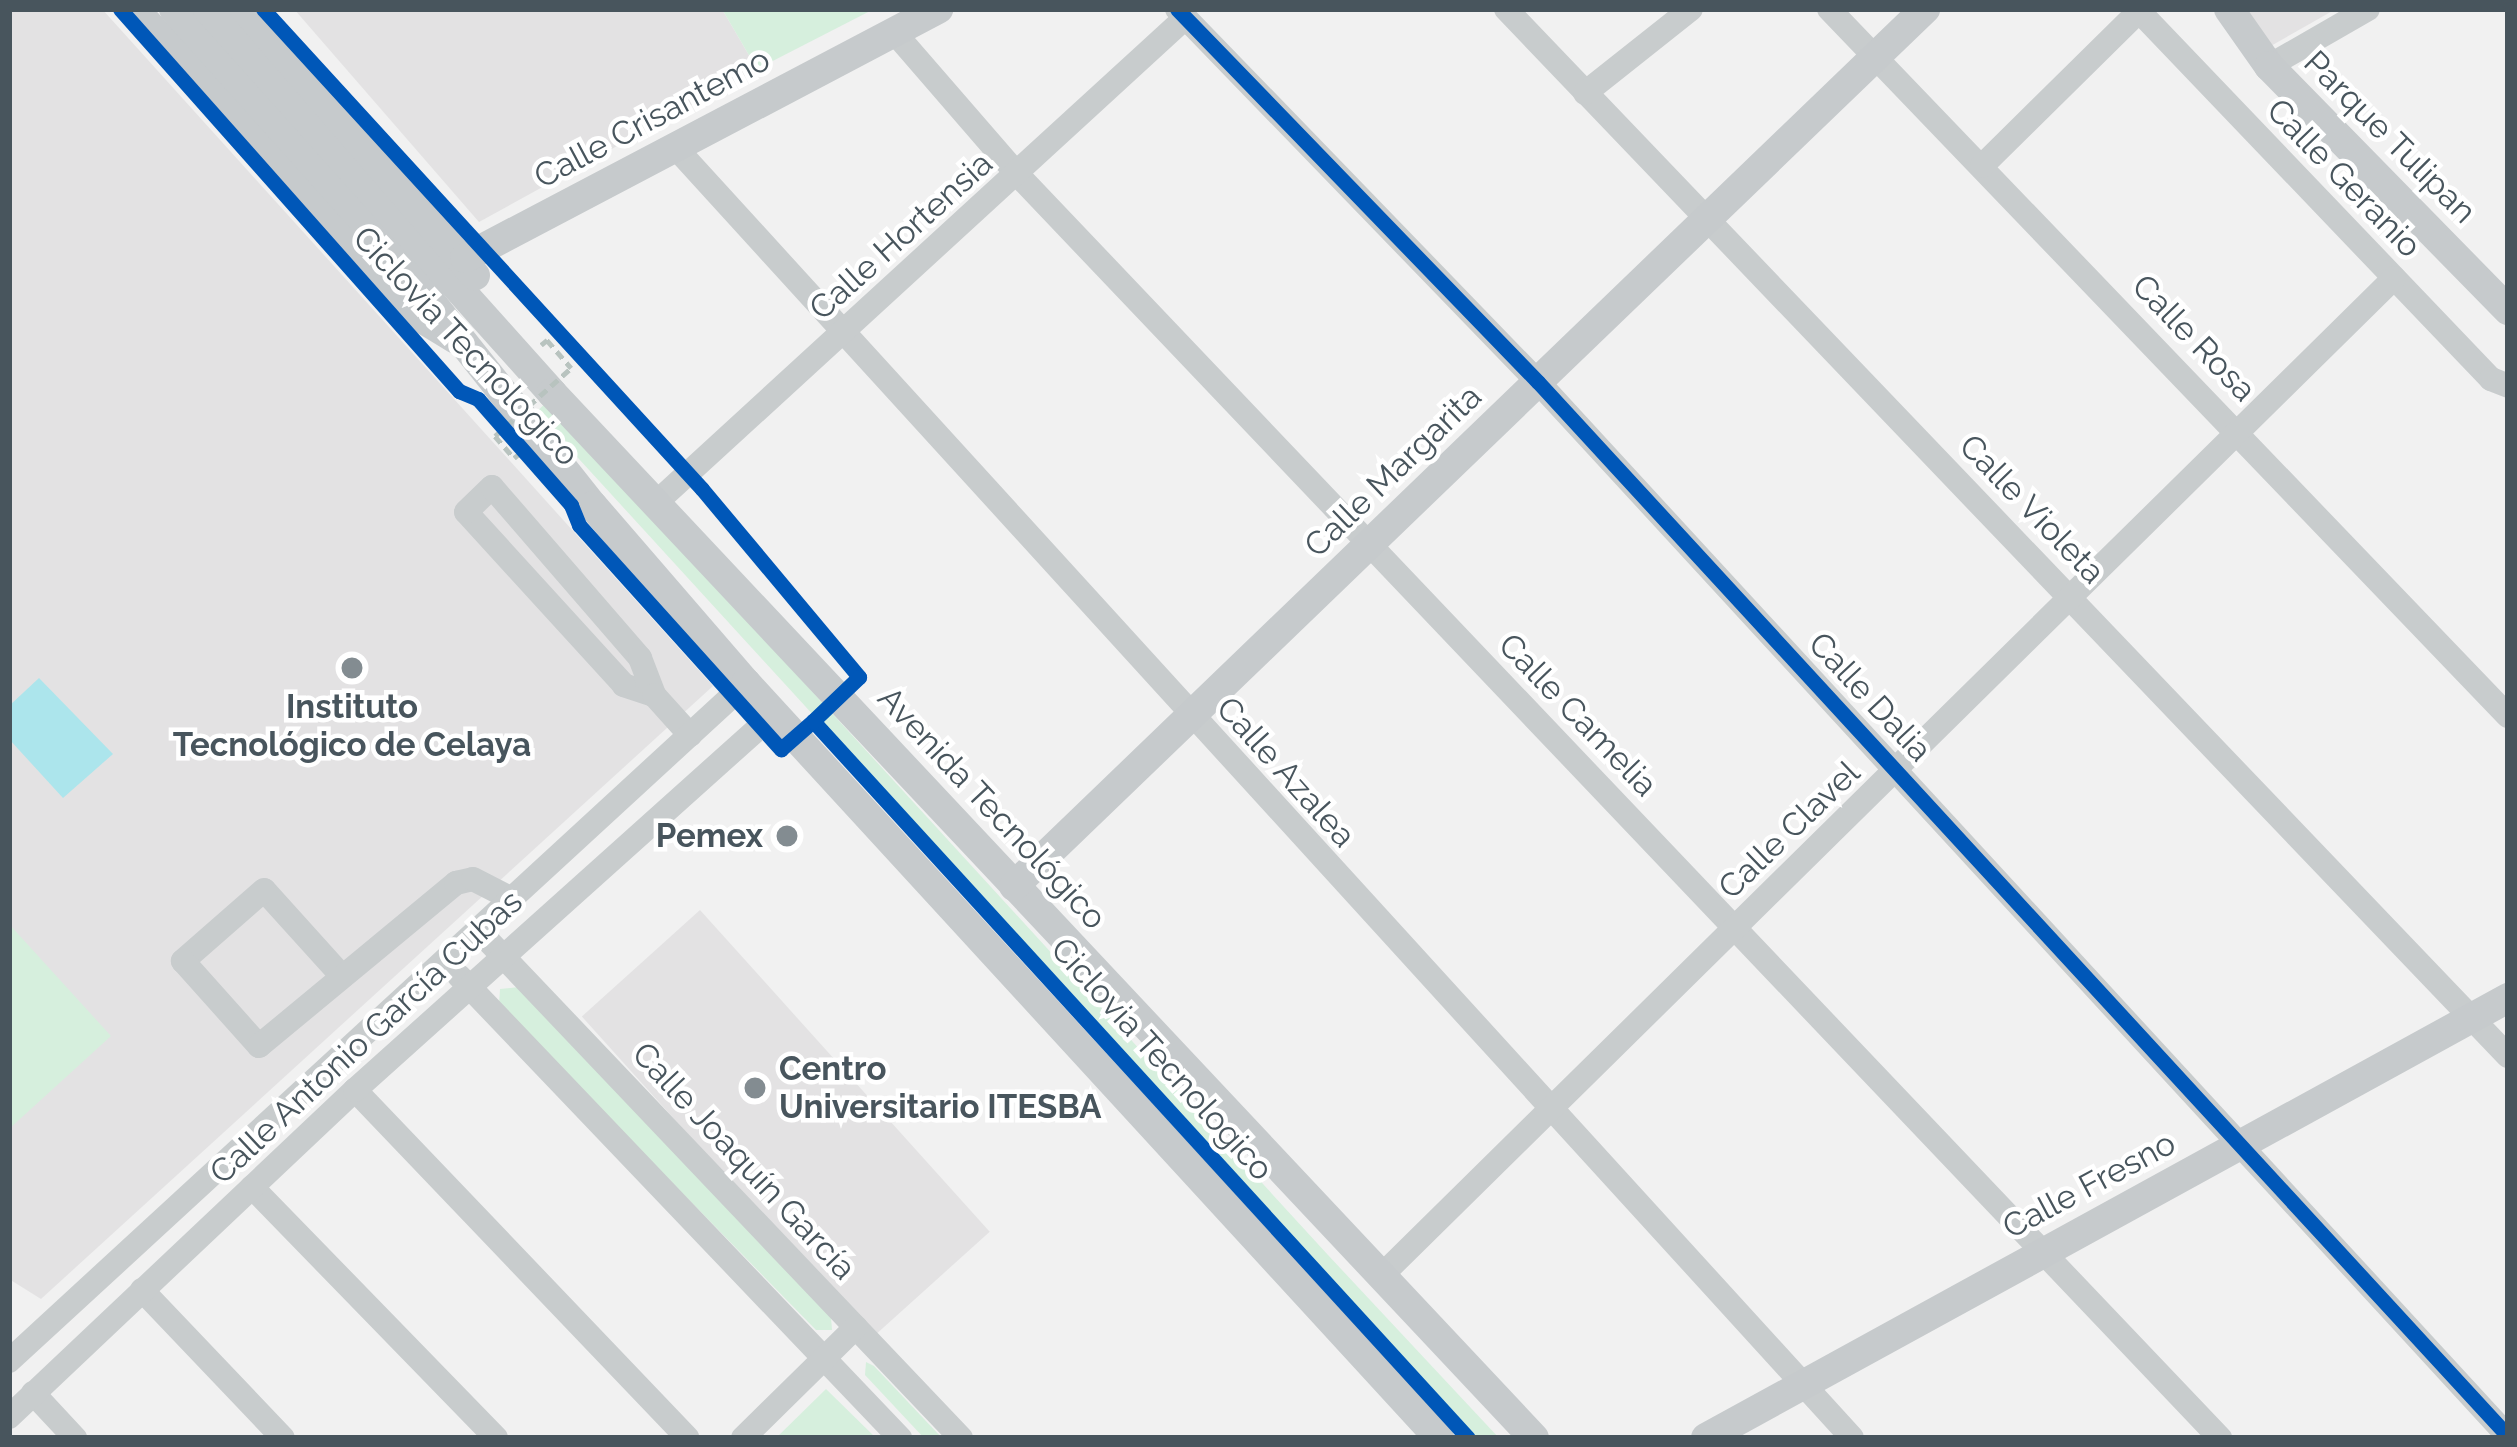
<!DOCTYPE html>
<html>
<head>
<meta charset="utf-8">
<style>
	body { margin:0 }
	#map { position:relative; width:2517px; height:1447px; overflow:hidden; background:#f1f1f1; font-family:Raleway,sans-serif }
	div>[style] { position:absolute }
	.education>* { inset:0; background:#e3e2e3; transform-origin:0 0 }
	.green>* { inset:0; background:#d6efdd }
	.water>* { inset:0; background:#ace5ec }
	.path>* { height:4.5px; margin-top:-2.25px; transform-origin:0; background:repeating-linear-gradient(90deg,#b8c3bf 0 9px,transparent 0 15px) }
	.minor>* { height:24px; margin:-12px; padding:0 12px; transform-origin:12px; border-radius:12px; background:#c8cccd }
	.major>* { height:30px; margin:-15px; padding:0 15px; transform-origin:15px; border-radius:15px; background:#c6cacc }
	.path-bridge>* { height:4.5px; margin-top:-2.25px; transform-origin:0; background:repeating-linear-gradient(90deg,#b8c3bf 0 9px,transparent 0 15px) }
	.cycleway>* { height:15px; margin:-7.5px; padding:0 7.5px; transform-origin:7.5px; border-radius:7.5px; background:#0057b8 }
	.dots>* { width:33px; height:33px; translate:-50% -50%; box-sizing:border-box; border:6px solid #fff; border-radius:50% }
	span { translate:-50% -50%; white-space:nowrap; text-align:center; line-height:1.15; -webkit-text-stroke:9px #fff; paint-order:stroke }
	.street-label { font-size:33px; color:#48555d }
	.poi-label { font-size:33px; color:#48555d; font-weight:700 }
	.right { translate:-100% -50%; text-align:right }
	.left { translate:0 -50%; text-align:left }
	.frame { position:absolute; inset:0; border:12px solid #48555d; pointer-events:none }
</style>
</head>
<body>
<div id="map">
	<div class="education">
		<div style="clip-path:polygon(9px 9px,102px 9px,713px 686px,41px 1299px,9px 1279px)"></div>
		<div style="clip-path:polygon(294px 9px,722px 9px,757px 69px,479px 222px)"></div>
		<div style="clip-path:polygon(2243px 9px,2336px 9px,2269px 47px)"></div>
		<div style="left:700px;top:910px;width:433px;height:159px;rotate:48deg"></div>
	</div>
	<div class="green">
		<div style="clip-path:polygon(722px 9px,874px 9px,757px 69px)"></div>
		<div style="clip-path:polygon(547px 402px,1328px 1255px,1499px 1438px,1476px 1438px,1214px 1153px,536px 412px)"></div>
		<div style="clip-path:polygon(9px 924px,111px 1036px,9px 1129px)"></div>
		<div style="clip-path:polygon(519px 987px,831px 1317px,832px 1330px,816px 1330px,499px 1005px,500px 989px)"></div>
		<div style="clip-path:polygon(866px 1362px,874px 1366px,942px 1438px,924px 1438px,865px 1375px)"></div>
		<div style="clip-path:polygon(826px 1389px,876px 1438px,776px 1438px)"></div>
	</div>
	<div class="water">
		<div style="clip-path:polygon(39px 678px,113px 754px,63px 798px,9px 739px,9px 706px)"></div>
	</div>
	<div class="path">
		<div style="left:541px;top:345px;width:8px;rotate:-40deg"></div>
		<div style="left:547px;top:340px;width:37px;rotate:49deg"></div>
		<div style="left:495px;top:436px;width:29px;rotate:49deg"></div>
		<div style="left:514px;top:458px;width:8px;rotate:-40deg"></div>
	</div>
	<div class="minor">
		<div style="left:1177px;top:9px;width:519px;rotate:45.94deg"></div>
		<div style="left:1538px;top:382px;width:1432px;rotate:47.38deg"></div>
		<div style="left:1506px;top:9px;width:1449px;rotate:46.26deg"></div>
		<div style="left:1829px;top:9px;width:980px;rotate:46.16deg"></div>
		<div style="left:2137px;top:9px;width:512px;rotate:46.27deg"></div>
		<div style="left:2491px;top:379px;width:18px;rotate:22deg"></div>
		<div style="left:894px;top:32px;width:189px;rotate:49.1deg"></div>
		<div style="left:1018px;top:175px;width:1744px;rotate:46.42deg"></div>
		<div style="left:2269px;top:66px;width:114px;rotate:-29.9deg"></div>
		<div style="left:1585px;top:93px;width:135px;rotate:-38.4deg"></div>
		<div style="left:675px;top:147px;width:1747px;rotate:47.64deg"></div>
		<div style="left:1982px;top:166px;width:221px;rotate:-44.6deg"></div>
		<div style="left:659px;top:500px;width:712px;rotate:-42.5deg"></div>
		<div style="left:654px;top:695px;width:32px;rotate:-162deg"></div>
		<div style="left:624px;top:685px;width:234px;rotate:-132.4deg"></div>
		<div style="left:466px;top:512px;width:36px;rotate:-44deg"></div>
		<div style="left:492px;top:487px;width:226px;rotate:49.1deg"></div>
		<div style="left:640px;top:658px;width:40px;rotate:69deg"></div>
		<div style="left:654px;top:695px;width:54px;rotate:48deg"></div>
		<div style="left:478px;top:930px;width:701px;rotate:46.45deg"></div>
		<div style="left:340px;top:974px;width:113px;rotate:-132.1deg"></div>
		<div style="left:264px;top:890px;width:108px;rotate:138.8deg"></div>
		<div style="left:183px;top:961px;width:114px;rotate:48.2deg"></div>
		<div style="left:259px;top:1046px;width:256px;rotate:-39.6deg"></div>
		<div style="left:456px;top:883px;width:17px;rotate:-13deg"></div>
		<div style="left:473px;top:879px;width:44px;rotate:27.1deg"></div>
		<div style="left:459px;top:976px;width:639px;rotate:46.33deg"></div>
		<div style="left:355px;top:1090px;width:481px;rotate:46.3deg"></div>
		<div style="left:252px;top:1187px;width:350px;rotate:45.8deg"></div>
		<div style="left:1381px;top:1276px;width:1422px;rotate:-44.57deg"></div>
		<div style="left:142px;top:1290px;width:204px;rotate:46.4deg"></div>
		<div style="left:9px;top:1361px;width:1001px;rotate:-42.61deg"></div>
		<div style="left:33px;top:1393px;width:62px;rotate:47deg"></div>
		<div style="left:9px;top:1417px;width:476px;rotate:-43.4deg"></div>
		<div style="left:355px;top:1090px;width:563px;rotate:-41.9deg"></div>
		<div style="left:743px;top:1438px;width:158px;rotate:-44.5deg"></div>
	</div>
	<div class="major">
		<div style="left:134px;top:9px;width:415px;rotate:47.3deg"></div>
		<div style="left:415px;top:314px;width:48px;rotate:31.4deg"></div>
		<div style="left:174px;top:9px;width:316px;rotate:48.1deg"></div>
		<div style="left:385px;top:244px;width:335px;rotate:51.6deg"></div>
		<div style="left:593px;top:506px;width:234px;rotate:49.2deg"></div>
		<div style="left:746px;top:683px;width:1025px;rotate:47.45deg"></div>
		<div style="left:208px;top:9px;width:516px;rotate:48.14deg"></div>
		<div style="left:552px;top:393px;width:1434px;rotate:46.78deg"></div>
		<div style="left:245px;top:9px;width:352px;rotate:49.2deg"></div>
		<div style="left:2229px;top:9px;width:70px;rotate:54.9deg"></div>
		<div style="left:2269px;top:66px;width:342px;rotate:45.6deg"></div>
		<div style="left:465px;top:258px;width:535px;rotate:-27.76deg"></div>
		<div style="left:1014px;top:886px;width:1265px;rotate:-43.91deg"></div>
		<div style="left:1706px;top:1438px;width:915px;rotate:-28.75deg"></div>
	</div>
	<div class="path-bridge">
		<div style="left:495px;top:436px;width:102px;rotate:-41.8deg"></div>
	</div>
	<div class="cycleway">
		<div style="left:120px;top:9px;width:511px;rotate:48.41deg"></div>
		<div style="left:459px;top:391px;width:21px;rotate:23deg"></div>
		<div style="left:478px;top:399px;width:141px;rotate:48.7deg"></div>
		<div style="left:571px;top:505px;width:22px;rotate:68deg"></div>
		<div style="left:579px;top:525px;width:302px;rotate:48deg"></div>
		<div style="left:781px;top:749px;width:43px;rotate:-41.2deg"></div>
		<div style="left:813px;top:721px;width:971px;rotate:47.59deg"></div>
		<div style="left:263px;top:9px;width:650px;rotate:47.55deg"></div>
		<div style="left:702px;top:489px;width:245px;rotate:50.1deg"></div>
		<div style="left:859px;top:677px;width:64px;rotate:136.3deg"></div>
		<div style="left:1177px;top:9px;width:519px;rotate:45.94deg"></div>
		<div style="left:1538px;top:382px;width:1432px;rotate:47.38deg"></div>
	</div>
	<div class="dots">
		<div style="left:352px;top:668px;background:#838c91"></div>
		<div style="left:787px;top:836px;background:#838c91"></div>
		<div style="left:755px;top:1088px;background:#838c91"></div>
	</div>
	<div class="street-label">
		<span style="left:652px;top:118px;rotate:-28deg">Calle Crisantemo</span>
		<span style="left:2390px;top:137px;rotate:45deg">Parque Tulipan</span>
		<span style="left:2344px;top:178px;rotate:46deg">Calle Geranio</span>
		<span style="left:901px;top:236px;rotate:-42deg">Calle Hortensia</span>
		<span style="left:2194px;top:338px;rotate:46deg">Calle Rosa</span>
		<span style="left:466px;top:346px;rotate:47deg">Ciclovia Tecnologico</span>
		<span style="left:1393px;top:471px;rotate:-44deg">Calle Margarita</span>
		<span style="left:2032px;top:509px;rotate:46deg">Calle Violeta</span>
		<span style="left:1870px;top:697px;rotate:47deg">Calle Dalia</span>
		<span style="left:1578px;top:715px;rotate:46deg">Calle Camelia</span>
		<span style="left:1286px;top:772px;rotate:48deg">Calle Azalea</span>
		<span style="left:992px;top:808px;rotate:47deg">Avenida Tecnológico</span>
		<span style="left:1789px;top:830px;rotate:-44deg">Calle Clavel</span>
		<span style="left:366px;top:1037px;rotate:-43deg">Calle Antonio García Cubas</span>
		<span style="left:1162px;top:1059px;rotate:48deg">Ciclovia Tecnologico</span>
		<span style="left:744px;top:1161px;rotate:47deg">Calle Joaquín García</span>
		<span style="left:2089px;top:1185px;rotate:-28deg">Calle Fresno</span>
	</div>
	<div class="poi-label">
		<span style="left:352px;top:726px">Instituto<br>Tecnológico de Celaya</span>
		<span class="right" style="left:763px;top:836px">Pemex</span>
		<span class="left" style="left:779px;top:1088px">Centro<br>Universitario ITESBA</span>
	</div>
	<div class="frame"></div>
</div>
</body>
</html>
